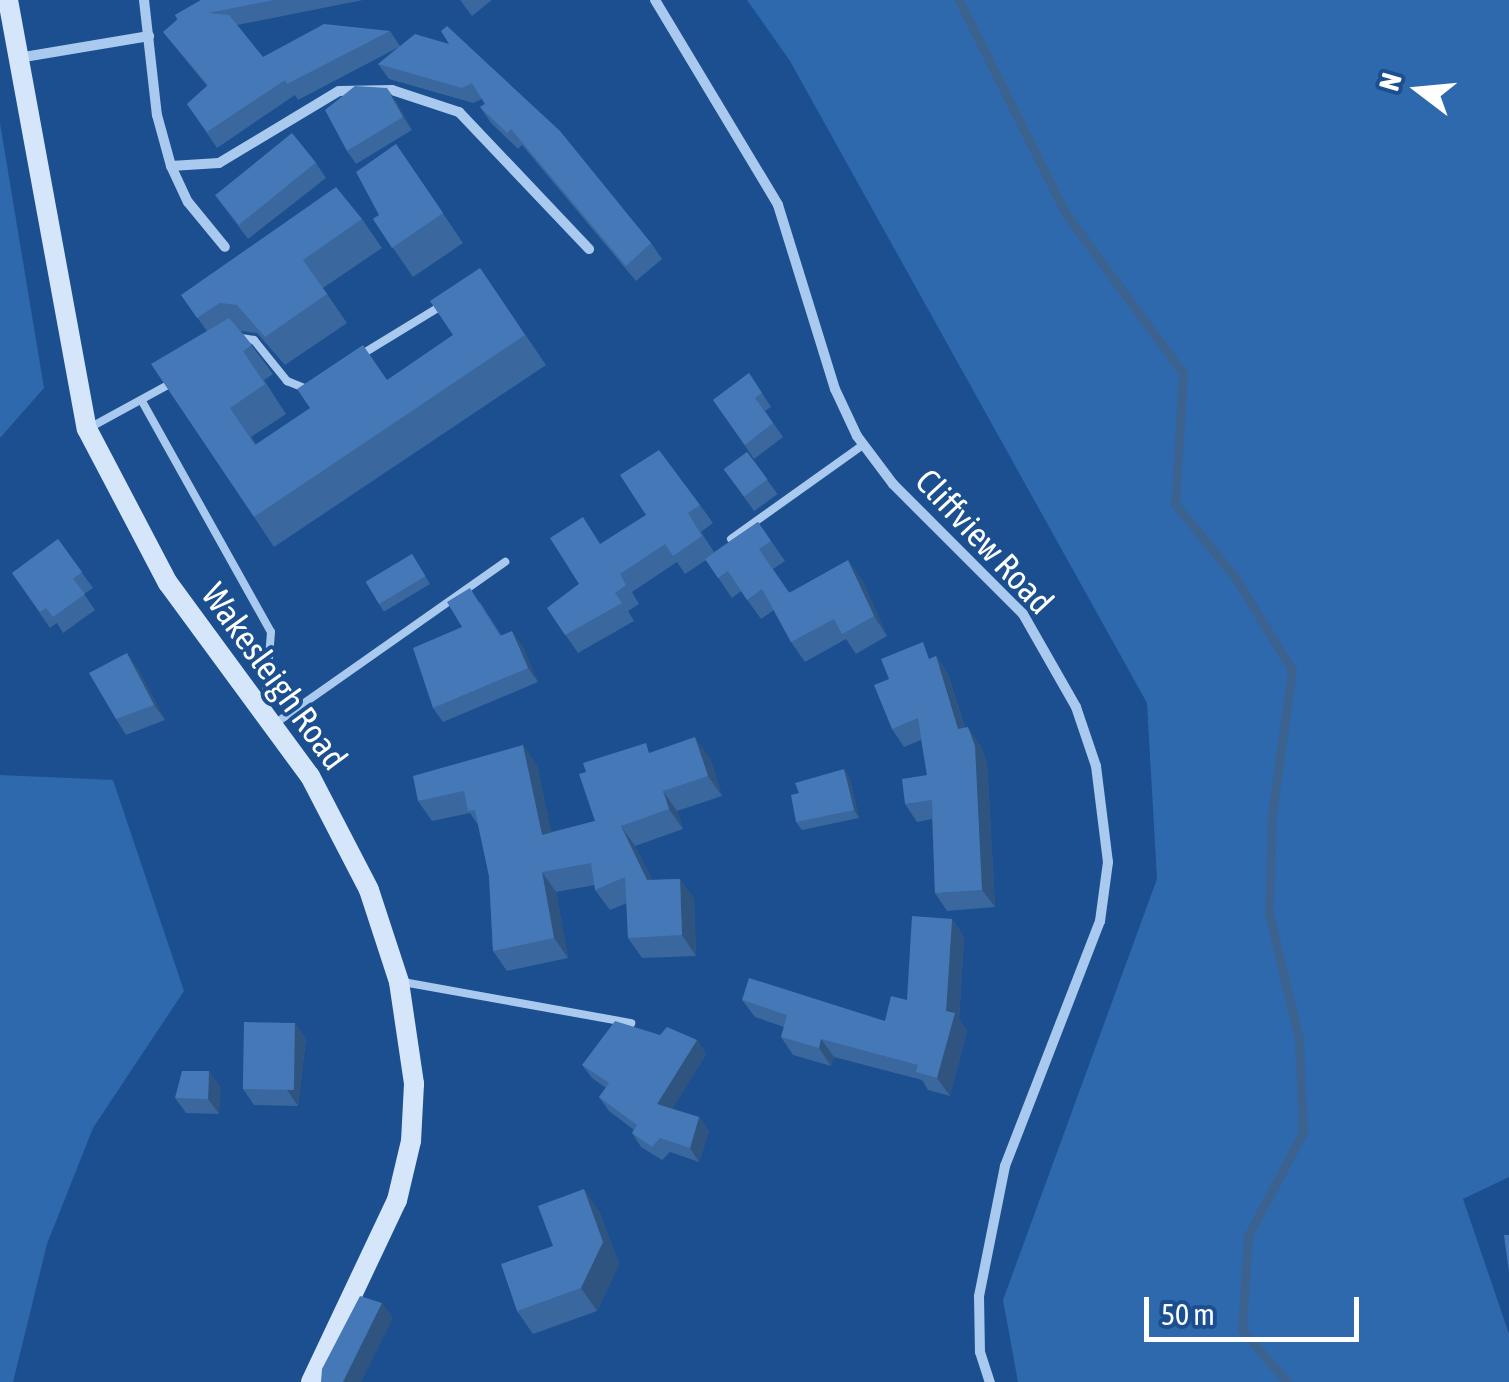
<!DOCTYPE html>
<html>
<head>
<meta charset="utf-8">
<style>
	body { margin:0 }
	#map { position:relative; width:1509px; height:1382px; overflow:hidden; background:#1b4f8f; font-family:"Asap Condensed",sans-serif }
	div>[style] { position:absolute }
	.green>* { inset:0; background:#2e69ad }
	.stream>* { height:9px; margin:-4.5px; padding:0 4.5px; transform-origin:4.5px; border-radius:4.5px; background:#3c6290 }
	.lane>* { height:8px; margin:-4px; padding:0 4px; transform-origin:4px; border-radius:4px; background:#a9c9ee }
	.street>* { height:10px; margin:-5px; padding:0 5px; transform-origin:5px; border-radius:5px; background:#a9c9ee }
	.secondary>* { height:20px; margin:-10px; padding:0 10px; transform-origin:10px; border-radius:10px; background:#d6e6fa }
	.wall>* { inset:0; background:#3a679d; transform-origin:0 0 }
	.shaded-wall>* { inset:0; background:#305480 }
	.building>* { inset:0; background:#4478b7; transform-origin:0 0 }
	span { translate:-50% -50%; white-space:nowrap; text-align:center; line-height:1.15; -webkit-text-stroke:8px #1b4f8f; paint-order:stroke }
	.street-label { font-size:35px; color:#fff }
	.north { position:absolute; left:1369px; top:40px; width:100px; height:100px; -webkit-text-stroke:8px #1b4f8f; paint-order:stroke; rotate:286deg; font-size:28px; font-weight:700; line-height:40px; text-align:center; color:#fff }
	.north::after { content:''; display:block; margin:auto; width:35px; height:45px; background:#fff; clip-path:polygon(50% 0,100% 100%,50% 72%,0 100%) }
	.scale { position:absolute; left:1144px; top:1297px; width:215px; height:45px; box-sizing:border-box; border:5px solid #fff; border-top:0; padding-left:12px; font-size:30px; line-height:35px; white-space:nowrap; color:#fff; -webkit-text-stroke:8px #1b4f8f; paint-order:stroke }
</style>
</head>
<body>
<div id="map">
	<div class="green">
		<div style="clip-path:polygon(747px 0,1509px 0,1509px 1177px,1463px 1199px,1509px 1334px,1509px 1382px,1018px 1382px,1003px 1300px,1157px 879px,1147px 703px,790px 61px)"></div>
		<div style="clip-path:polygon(0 123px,44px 388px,0 438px)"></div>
		<div style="clip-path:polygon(0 775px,113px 780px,184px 991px,93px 1128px,47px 1244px,13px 1382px,0 1382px)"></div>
	</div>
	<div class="stream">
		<div style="left:959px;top:0;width:239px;rotate:63.4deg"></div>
		<div style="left:1066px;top:214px;width:197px;rotate:53.7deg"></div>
		<div style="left:1183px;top:373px;width:131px;rotate:93.5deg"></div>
		<div style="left:1175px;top:504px;width:94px;rotate:50.6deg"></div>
		<div style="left:1235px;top:577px;width:109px;rotate:58.5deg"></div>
		<div style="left:1292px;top:670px;width:145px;rotate:97.9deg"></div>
		<div style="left:1272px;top:814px;width:99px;rotate:91.7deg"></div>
		<div style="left:1269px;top:913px;width:130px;rotate:76.7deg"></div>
		<div style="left:1299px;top:1040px;width:92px;rotate:87.5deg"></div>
		<div style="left:1303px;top:1132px;width:118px;rotate:117.9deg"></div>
		<div style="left:1248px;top:1236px;width:94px;rotate:93.7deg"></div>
		<div style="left:1242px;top:1330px;width:69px;rotate:49.1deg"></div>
	</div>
	<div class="lane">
		<div style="left:241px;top:338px;width:13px;rotate:9deg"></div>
		<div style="left:254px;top:340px;width:53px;rotate:51.2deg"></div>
		<div style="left:287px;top:381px;width:18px;rotate:22deg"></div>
		<div style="left:359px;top:356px;width:96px;rotate:-31.4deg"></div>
		<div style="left:143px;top:403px;width:262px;rotate:60.8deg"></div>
		<div style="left:271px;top:632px;width:77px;rotate:94.5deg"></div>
		<div style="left:91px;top:427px;width:96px;rotate:-28.7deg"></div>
		<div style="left:731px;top:539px;width:162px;rotate:-35.5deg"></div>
		<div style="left:273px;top:725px;width:284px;rotate:-35.1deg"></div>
		<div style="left:403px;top:982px;width:232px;rotate:10.2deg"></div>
	</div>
	<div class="street">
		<div style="left:144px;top:0;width:116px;rotate:83.6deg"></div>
		<div style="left:157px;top:115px;width:53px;rotate:74.6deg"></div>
		<div style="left:171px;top:166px;width:40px;rotate:65deg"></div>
		<div style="left:188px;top:202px;width:58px;rotate:50.6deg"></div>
		<div style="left:655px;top:0;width:239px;rotate:59deg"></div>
		<div style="left:778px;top:205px;width:193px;rotate:72.8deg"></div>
		<div style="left:835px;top:389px;width:52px;rotate:64.9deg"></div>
		<div style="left:857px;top:436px;width:60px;rotate:53.1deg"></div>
		<div style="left:893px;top:484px;width:184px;rotate:45deg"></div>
		<div style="left:1023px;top:614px;width:107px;rotate:60.3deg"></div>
		<div style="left:1076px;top:707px;width:62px;rotate:71.3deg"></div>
		<div style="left:1096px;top:766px;width:97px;rotate:82.9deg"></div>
		<div style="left:1108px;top:862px;width:60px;rotate:97.7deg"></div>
		<div style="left:1100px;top:921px;width:263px;rotate:111.2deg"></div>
		<div style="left:1005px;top:1166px;width:133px;rotate:101.3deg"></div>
		<div style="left:979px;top:1296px;width:56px;rotate:89deg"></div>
		<div style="left:980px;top:1352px;width:32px;rotate:72deg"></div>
		<div style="left:18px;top:58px;width:133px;rotate:-9.5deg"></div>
		<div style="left:171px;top:166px;width:48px;rotate:-3.6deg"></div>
		<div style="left:219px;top:163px;width:140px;rotate:-31deg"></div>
		<div style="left:339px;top:91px;width:53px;rotate:-1.1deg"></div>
		<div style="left:392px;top:90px;width:71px;rotate:18.2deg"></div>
		<div style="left:459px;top:112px;width:189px;rotate:46.5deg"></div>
	</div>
	<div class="secondary">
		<div style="left:8px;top:0;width:436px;rotate:79.6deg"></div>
		<div style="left:87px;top:429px;width:174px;rotate:62.3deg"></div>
		<div style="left:168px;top:583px;width:240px;rotate:53.7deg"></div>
		<div style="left:310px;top:776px;width:128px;rotate:62.6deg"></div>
		<div style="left:369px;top:890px;width:97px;rotate:71.9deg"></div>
		<div style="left:399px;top:982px;width:103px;rotate:81.6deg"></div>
		<div style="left:414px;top:1084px;width:57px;rotate:93deg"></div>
		<div style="left:411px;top:1141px;width:61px;rotate:103.3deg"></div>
		<div style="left:397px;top:1200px;width:201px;rotate:115.3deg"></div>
	</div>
	<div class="wall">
		<div style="clip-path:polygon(201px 0,363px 0,237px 25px,263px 57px,390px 31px,400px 46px,449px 44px,651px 243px,662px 259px,636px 281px,522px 145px,518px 149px,491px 123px,480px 107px,485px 104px,482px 99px,473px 103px,389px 79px,378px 64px,399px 47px,298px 100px,295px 95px,217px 148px,187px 104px,207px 86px,163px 32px,177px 20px,175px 15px)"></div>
		<div style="clip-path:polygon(460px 0,492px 0,472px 16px)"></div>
		<div style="clip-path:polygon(396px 101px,412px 130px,356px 164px,347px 151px)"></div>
		<div style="clip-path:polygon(396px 144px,463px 243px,413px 277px,373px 219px,379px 215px)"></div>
		<div style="clip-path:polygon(316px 163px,326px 178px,248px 239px,215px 195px)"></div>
		<div style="clip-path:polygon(362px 219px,382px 248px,323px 288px,347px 323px,285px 365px,257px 333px,241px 331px,273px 374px,264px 380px,286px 414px,251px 437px,256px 444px,388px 380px,453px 335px,480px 268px,546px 365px,274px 547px,254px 517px,207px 331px,181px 295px)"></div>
		<div style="clip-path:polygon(749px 373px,771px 407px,765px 411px,783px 437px,754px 459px,713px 400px)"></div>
		<div style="left:747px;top:452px;width:52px;height:29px;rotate:54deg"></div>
		<div style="clip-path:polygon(700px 505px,713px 523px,701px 532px,714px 552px,758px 522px,785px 561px,773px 569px,789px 592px,862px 580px,887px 636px,856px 654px,846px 639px,805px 662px,791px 642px,774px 610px,761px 619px,741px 591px,732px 598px,706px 560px,685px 574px,677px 562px,632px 592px,639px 604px,628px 611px,634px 621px,578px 653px,547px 608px,579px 584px,601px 544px,646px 515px)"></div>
		<div style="clip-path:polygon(58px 539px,93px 588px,84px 594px,95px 610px,63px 633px,57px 623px,50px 628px,12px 573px)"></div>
		<div style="left:412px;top:554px;width:35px;height:54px;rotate:59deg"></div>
		<div style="clip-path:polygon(480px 602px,501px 635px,522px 645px,538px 682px,443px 722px,433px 708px,462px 627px)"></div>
		<div style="clip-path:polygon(936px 656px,948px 674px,965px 728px,980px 745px,987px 763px,995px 907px,947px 911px,935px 893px,932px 819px,917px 822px,905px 804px,927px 775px,921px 740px,904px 747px,892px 729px,889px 679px)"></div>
		<div style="clip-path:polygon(138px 669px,165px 720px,126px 735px,116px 719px)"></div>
		<div style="clip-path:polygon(652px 752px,710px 758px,722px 796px,677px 811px,683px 829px,635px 846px,652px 880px,680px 879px,694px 899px,696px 956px,642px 958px,628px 938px,627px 903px,610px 910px,595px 890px,595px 885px,556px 892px,568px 958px,507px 971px,493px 951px,489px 876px,478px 825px,470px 813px,432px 821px,418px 801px,537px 765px,551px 832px,595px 821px)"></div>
		<div style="clip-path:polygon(849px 776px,859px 818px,802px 830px,796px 822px,799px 793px)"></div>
		<div style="clip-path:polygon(952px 919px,964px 937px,959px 1019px,967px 1031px,950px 1096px,928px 1090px,922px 1080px,834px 1057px,831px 1066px,793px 1055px,781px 1037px,784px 1027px,755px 1017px,742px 1000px,885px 1021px,907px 1000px)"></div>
		<div style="clip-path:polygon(660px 1035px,697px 1040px,706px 1054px,672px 1109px,699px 1117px,709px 1131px,699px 1162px,670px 1152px,662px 1160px,641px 1147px,632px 1133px,634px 1130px,609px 1111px,599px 1097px,606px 1088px,592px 1078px,582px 1065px)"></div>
		<div style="clip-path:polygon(306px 1038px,298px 1106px,254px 1105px,243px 1089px)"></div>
		<div style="clip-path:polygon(209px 1071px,220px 1087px,219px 1114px,186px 1113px,175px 1098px)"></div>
		<div style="clip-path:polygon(599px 1211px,619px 1264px,597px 1311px,533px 1334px,517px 1311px,553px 1246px)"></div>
	</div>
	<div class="shaded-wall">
		<div style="clip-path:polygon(387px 88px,396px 101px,412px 130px,403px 117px)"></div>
		<div style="clip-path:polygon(848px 560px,862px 580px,887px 636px,874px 616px)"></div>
		<div style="clip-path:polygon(512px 631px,522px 645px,538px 682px,528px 668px)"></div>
		<div style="clip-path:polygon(127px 653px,138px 669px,165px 720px,154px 705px)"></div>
		<div style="clip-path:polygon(936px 656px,948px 674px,970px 746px,958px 729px)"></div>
		<div style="clip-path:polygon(968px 727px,980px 745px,987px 763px,995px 907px,982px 890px)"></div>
		<div style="clip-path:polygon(695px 737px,710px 758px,722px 796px,708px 776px)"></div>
		<div style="clip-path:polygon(523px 745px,537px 765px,556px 855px,542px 835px)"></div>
		<div style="clip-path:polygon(844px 769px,849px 776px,859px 818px,854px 810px)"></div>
		<div style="clip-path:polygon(663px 791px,677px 811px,683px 829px,669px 809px)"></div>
		<div style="clip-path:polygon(621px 826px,635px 846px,662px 900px,647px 880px)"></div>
		<div style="clip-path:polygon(542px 872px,556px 892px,568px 958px,554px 938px)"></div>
		<div style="clip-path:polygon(680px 879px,694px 899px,696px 956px,682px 935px)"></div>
		<div style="clip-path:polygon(952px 919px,964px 937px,959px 1019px,967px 1031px,950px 1096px,937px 1078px,946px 1011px)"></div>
		<div style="clip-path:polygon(295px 1023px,306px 1038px,298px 1106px,287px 1090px)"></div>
		<div style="clip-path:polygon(821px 1039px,834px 1057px,831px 1066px,819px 1048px)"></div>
		<div style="clip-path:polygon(697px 1040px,706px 1054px,667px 1118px,657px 1104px)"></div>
		<div style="clip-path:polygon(209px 1071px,220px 1087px,219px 1114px,208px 1099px)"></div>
		<div style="clip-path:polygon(699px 1117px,709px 1131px,699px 1162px,690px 1148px)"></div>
		<div style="clip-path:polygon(584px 1189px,599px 1211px,619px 1264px,597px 1311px,581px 1288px)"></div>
		<div style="clip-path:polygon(382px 1303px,393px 1318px,361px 1382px,343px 1382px)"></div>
	</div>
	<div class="building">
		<div style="clip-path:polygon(201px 0,274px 0,208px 13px,229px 15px,263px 57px,324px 24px,390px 31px,287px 84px,285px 80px,207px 132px,187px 104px,208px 85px,163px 32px,178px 19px,175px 15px)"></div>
		<div style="clip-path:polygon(447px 26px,560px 131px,651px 243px,626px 266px,511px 129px,507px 133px,480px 107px,485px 104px,472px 83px,462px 88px,378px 64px,415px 34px,449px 44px,441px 31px)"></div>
		<div style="clip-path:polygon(355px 86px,387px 88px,403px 117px,347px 151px,325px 110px)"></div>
		<div style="left:292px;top:133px;width:38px;height:99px;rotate:51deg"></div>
		<div style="clip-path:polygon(396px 144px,443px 213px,392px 248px,373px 219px,379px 215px,356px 172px)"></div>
		<div style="clip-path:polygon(336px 187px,362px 219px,303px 260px,327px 294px,265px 337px,237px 305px,220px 303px,197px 318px,181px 295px)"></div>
		<div style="clip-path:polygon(480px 268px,525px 335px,254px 517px,151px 364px,229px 318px,252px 345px,243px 351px,265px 384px,230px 408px,255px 445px,310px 408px,297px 389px,363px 345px,387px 380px,453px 335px,430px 301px)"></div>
		<div style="clip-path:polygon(749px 373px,762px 393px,755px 398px,773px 423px,745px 445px,713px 400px)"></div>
		<div style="clip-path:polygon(659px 450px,700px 505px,688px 513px,702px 536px,673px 556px,665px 544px,620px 574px,626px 585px,615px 593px,622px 603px,565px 635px,547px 608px,579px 584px,550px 538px,583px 517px,600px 544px,646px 515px,620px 475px)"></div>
		<div style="left:747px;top:452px;width:34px;height:29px;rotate:53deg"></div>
		<div style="clip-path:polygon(758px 522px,771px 541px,759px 549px,789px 593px,848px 560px,874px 616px,842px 634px,834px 619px,791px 642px,762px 589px,747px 600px,728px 571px,718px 578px,705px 559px)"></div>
		<div style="clip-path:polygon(58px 539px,82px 572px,73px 579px,85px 594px,53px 617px,46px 608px,40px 612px,12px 573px)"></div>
		<div style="left:412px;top:554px;width:26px;height:54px;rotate:59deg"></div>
		<div style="clip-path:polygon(470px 588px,500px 636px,512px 631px,528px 668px,433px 708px,413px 648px,462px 627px,447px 602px)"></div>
		<div style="clip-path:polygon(923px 642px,929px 659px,936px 656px,958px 729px,968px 727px,975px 746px,982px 890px,935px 893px,932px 800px,905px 804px,902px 779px,927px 775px,918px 718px,892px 729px,874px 685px,889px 679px,881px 659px)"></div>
		<div style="clip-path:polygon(127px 653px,154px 705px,116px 719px,89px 673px)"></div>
		<div style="clip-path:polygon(695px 737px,708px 776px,663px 791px,669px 809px,621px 826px,647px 880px,680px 879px,682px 935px,628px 938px,625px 877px,595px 890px,591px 863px,542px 872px,554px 938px,493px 951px,489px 876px,475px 810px,468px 811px,464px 791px,418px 801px,413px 776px,523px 745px,542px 835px,595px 821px,579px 774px,586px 772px,583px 763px,646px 743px,649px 753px)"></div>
		<div style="clip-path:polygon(844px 769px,854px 810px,796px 822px,791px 795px,799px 793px,795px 783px)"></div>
		<div style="clip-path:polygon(912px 916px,952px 919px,946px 1011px,955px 1013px,937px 1078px,916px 1072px,918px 1065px,821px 1039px,819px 1048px,781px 1037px,787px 1015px,742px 1000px,749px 978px,885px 1021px,891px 996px,907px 1000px)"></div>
		<div style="clip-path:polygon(615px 1021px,660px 1035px,667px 1027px,697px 1040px,657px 1104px,699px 1117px,690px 1148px,660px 1138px,652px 1147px,632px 1133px,637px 1125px,599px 1097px,609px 1083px,582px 1065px)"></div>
		<div style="left:244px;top:1022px;width:51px;height:67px;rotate:1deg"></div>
		<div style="clip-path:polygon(182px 1071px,209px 1071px,208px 1099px,175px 1098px)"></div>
		<div style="clip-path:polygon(584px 1189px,603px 1242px,581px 1288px,517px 1311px,501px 1264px,553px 1246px,538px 1206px)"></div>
		<div style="clip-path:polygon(1504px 1235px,1509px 1235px,1509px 1272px)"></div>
		<div style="clip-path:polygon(360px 1296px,382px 1303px,343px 1382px,321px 1382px,322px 1369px)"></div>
	</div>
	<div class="street-label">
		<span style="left:985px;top:541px;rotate:47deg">Cliffview Road</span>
		<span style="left:275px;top:676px;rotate:54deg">Wakesleigh Road</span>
	</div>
	<div class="north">N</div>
	<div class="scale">50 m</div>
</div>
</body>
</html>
